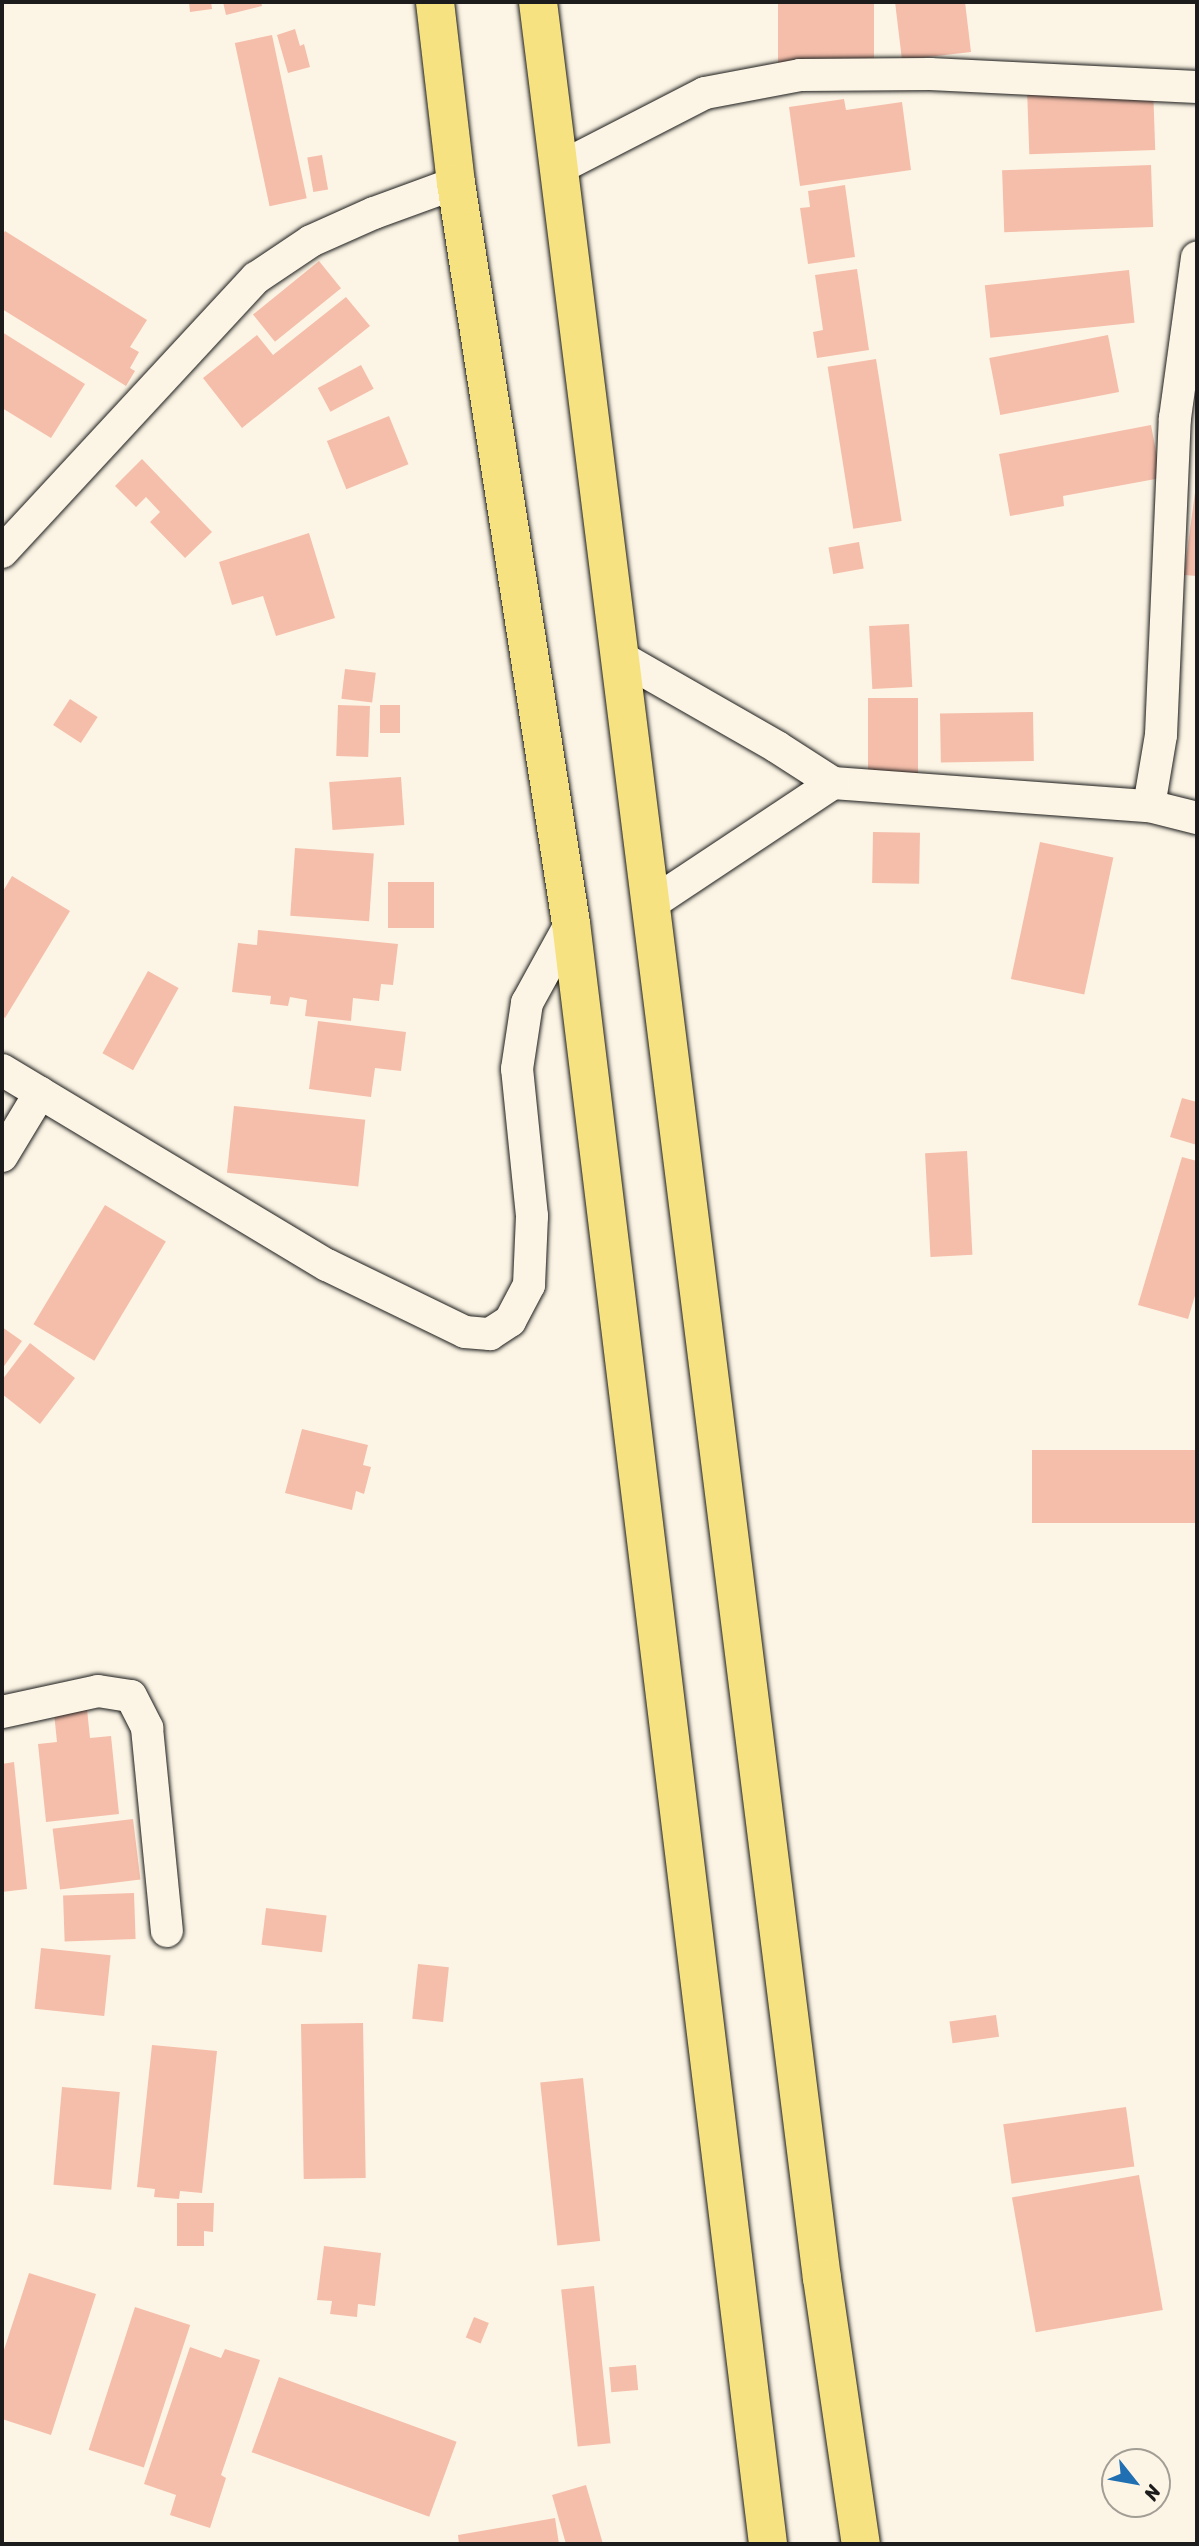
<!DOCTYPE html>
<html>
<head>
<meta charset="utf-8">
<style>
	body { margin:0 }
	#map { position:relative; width:1199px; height:2546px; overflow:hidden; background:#fcf5e5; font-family:Sriracha,sans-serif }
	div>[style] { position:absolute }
	.building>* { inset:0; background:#f5beaa; transform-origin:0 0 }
	.roads { filter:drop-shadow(0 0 2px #1c1c1c) drop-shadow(0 0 2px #1c1c1c) }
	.minor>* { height:32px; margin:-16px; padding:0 16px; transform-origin:16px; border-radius:16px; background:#fcf5e5 }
	.trunk>* { height:38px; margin:-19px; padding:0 19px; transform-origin:19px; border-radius:19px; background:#f7e281 }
	span { translate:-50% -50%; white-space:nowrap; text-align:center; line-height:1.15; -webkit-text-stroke:5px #fcf5e5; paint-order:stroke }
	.frame { position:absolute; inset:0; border:4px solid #1c1c1c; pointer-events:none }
	.north { position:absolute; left:1101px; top:2448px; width:70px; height:70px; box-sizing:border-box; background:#fcf5e5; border:2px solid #a29e95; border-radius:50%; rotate:121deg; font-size:19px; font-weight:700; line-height:28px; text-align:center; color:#1c1c1c }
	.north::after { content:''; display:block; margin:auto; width:24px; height:32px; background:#1f6fb2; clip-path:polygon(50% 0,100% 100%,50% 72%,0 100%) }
</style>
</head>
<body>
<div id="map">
	<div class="building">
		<div style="clip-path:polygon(189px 2px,211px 2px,212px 9px,190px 12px)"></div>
		<div style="clip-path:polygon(223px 2px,261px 2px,262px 6px,226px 15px)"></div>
		<div style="left:778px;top:2px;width:96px;height:66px"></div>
		<div style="clip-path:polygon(895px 2px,965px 2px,971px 52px,902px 60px)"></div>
		<div style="clip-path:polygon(295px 29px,300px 46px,304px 44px,310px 67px,288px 73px,277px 35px)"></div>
		<div style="left:272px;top:35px;width:167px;height:38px;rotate:78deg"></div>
		<div style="left:1153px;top:86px;width:64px;height:126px;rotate:88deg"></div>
		<div style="clip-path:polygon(844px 99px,846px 110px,902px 102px,911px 170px,800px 186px,789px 107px)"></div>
		<div style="left:322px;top:155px;width:35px;height:15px;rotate:80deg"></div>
		<div style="left:1151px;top:165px;width:62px;height:149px;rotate:88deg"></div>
		<div style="clip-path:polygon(845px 185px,855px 257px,808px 264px,800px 208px,810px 207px,808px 191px)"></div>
		<div style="clip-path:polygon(5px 231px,147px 320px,130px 347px,139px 352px,130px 368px,135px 371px,126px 386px,2px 309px,2px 236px)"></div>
		<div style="left:319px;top:261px;width:35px;height:85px;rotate:51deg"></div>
		<div style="clip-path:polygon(857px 269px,869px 350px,817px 358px,813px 332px,823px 330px,815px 275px)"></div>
		<div style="left:1129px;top:270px;width:53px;height:145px;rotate:84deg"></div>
		<div style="clip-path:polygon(346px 297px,370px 326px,242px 428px,203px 378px,257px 335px,273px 355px)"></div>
		<div style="clip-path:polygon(2px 332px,85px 384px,51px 438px,2px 408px)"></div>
		<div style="left:1108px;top:335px;width:58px;height:121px;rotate:79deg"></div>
		<div style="left:876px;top:359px;width:164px;height:49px;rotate:81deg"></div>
		<div style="left:361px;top:365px;width:27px;height:49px;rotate:62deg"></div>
		<div style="left:389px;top:416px;width:52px;height:67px;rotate:68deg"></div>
		<div style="clip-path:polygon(1151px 425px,1161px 478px,1063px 496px,1064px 506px,1010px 516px,999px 454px)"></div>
		<div style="clip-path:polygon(142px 459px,212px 532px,185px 558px,150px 522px,160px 512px,146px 497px,136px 507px,115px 486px)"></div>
		<div style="clip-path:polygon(1196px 485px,1197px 485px,1197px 576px,1184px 575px)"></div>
		<div style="clip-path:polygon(309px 533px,335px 618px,276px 636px,263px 596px,232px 605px,219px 562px)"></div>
		<div style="left:859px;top:542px;width:27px;height:31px;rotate:80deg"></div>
		<div style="left:909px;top:624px;width:63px;height:40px;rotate:87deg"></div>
		<div style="left:345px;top:669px;width:31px;height:30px;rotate:7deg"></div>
		<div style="left:868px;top:698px;width:50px;height:83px"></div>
		<div style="left:70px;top:699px;width:33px;height:31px;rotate:33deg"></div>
		<div style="left:338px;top:705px;width:32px;height:51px;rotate:2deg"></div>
		<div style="left:400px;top:705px;width:28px;height:20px;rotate:90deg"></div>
		<div style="left:1033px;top:712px;width:49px;height:93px;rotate:89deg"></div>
		<div style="left:401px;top:777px;width:48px;height:72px;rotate:86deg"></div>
		<div style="left:873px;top:832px;width:47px;height:51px;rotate:1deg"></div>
		<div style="left:1040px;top:842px;width:75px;height:140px;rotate:12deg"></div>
		<div style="left:295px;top:848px;width:79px;height:68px;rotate:4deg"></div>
		<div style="clip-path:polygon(12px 876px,70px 911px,5px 1018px,2px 1016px,2px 893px)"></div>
		<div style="left:388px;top:882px;width:46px;height:46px"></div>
		<div style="clip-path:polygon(258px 930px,398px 944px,393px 985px,381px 984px,379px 1001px,353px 998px,351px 1021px,305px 1016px,307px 1000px,290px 997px,288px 1006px,270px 1004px,271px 996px,232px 992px,238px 943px,257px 945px)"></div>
		<div style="left:148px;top:971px;width:35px;height:94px;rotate:29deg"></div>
		<div style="clip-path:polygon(318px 1021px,406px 1032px,401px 1071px,375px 1068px,371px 1097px,309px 1089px)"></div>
		<div style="clip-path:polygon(1182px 1098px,1197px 1102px,1197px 1145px,1170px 1137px)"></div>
		<div style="left:234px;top:1106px;width:132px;height:67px;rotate:6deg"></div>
		<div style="left:967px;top:1151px;width:104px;height:42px;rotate:87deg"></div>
		<div style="clip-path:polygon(1182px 1157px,1197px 1161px,1197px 1289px,1188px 1319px,1138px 1305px)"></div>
		<div style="left:105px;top:1205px;width:71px;height:139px;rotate:31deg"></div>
		<div style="clip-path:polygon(2px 1327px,22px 1341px,2px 1369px)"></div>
		<div style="clip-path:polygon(30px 1343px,75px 1378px,40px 1424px,2px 1394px,2px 1380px)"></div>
		<div style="clip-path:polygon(302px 1429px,368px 1445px,363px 1465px,371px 1467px,364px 1494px,356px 1491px,352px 1510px,285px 1493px)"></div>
		<div style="left:1197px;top:1450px;width:73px;height:165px;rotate:90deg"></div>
		<div style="clip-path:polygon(87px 1709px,90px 1738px,111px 1736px,119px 1814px,46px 1822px,38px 1744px,57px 1742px,54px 1713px)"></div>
		<div style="clip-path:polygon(14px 1762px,27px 1889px,2px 1892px,2px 1764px)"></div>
		<div style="left:133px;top:1819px;width:61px;height:81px;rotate:83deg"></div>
		<div style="left:134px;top:1893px;width:46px;height:71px;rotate:88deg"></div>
		<div style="left:266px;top:1908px;width:61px;height:37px;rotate:7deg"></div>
		<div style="left:41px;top:1948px;width:70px;height:61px;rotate:6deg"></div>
		<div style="left:418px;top:1964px;width:31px;height:55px;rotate:6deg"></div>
		<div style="left:996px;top:2015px;width:22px;height:47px;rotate:82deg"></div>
		<div style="left:363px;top:2023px;width:155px;height:62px;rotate:89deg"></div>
		<div style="clip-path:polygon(152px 2045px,217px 2051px,202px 2193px,180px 2191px,179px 2199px,154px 2197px,155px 2189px,137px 2187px)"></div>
		<div style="left:583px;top:2078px;width:164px;height:43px;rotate:84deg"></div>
		<div style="left:62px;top:2087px;width:58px;height:98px;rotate:5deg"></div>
		<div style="left:1126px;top:2107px;width:60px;height:124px;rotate:82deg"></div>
		<div style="left:1139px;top:2175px;width:137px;height:129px;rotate:80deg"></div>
		<div style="clip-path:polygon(177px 2203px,214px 2203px,213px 2232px,204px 2231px,204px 2246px,177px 2246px)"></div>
		<div style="clip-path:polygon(324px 2246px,381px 2253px,375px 2306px,358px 2304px,357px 2317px,330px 2314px,332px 2301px,317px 2300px)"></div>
		<div style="clip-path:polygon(29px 2273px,96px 2294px,51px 2435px,2px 2419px,2px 2356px)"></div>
		<div style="left:594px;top:2286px;width:158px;height:33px;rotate:84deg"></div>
		<div style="left:135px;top:2307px;width:58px;height:150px;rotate:18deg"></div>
		<div style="left:474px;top:2317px;width:16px;height:22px;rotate:22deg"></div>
		<div style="clip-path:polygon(190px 2347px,221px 2358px,225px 2349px,260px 2360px,221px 2475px,226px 2478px,210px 2528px,170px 2515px,176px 2495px,144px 2484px)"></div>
		<div style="left:636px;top:2365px;width:25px;height:27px;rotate:85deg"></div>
		<div style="left:279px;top:2377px;width:189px;height:80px;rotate:20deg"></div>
		<div style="clip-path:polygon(586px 2485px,603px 2544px,566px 2544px,552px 2495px)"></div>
		<div style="clip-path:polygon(555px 2518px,559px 2544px,459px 2544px,458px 2535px)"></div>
	</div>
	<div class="roads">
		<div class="minor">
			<div style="left:559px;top:168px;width:164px;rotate:-27.2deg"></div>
			<div style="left:705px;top:93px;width:97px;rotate:-10.7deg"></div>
			<div style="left:800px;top:75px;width:130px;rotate:-0.4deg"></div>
			<div style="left:930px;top:74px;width:267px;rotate:2.8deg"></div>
			<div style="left:2px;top:552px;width:374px;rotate:-47.2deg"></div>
			<div style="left:256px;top:278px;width:66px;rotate:-33.9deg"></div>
			<div style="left:311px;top:241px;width:69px;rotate:-24deg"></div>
			<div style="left:374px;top:213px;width:87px;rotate:-20.1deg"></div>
			<div style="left:620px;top:657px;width:181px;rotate:29.8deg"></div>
			<div style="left:777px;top:747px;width:67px;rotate:32.7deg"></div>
			<div style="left:833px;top:783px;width:317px;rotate:4.2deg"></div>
			<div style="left:1149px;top:806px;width:49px;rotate:14deg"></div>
			<div style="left:1149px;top:806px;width:72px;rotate:-80.4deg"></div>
			<div style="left:1161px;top:735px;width:317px;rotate:-87.5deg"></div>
			<div style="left:1175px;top:418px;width:162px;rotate:-82.2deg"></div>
			<div style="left:651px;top:904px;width:219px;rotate:-33.6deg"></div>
			<div style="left:2px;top:1070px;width:379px;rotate:31deg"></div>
			<div style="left:327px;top:1265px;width:153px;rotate:25.9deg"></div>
			<div style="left:465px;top:1332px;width:25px;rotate:5deg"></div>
			<div style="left:490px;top:1334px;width:24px;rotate:-33deg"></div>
			<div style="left:510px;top:1321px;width:41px;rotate:-62.2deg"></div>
			<div style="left:529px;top:1285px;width:69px;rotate:-87.5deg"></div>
			<div style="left:532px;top:1216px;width:148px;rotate:-95.8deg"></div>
			<div style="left:517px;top:1069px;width:67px;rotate:-81.4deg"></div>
			<div style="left:527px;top:1003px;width:91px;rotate:-61.2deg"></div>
			<div style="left:2px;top:1156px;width:74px;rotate:-58.9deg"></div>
			<div style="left:2px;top:1712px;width:98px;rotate:-12.3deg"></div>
			<div style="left:98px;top:1691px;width:33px;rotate:9deg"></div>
			<div style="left:131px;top:1696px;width:36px;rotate:63deg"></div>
			<div style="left:147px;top:1728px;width:204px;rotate:84.4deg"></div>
		</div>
		<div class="trunk">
			<div style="left:435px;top:2px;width:182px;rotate:83.4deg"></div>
			<div style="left:456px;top:183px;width:749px;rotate:81.17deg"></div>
			<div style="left:571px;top:923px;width:1633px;rotate:83.07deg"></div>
			<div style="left:538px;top:2px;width:2294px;rotate:82.89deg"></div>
			<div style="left:822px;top:2278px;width:269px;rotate:81.7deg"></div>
		</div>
	</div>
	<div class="frame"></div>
	<div class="north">N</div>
</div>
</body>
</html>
